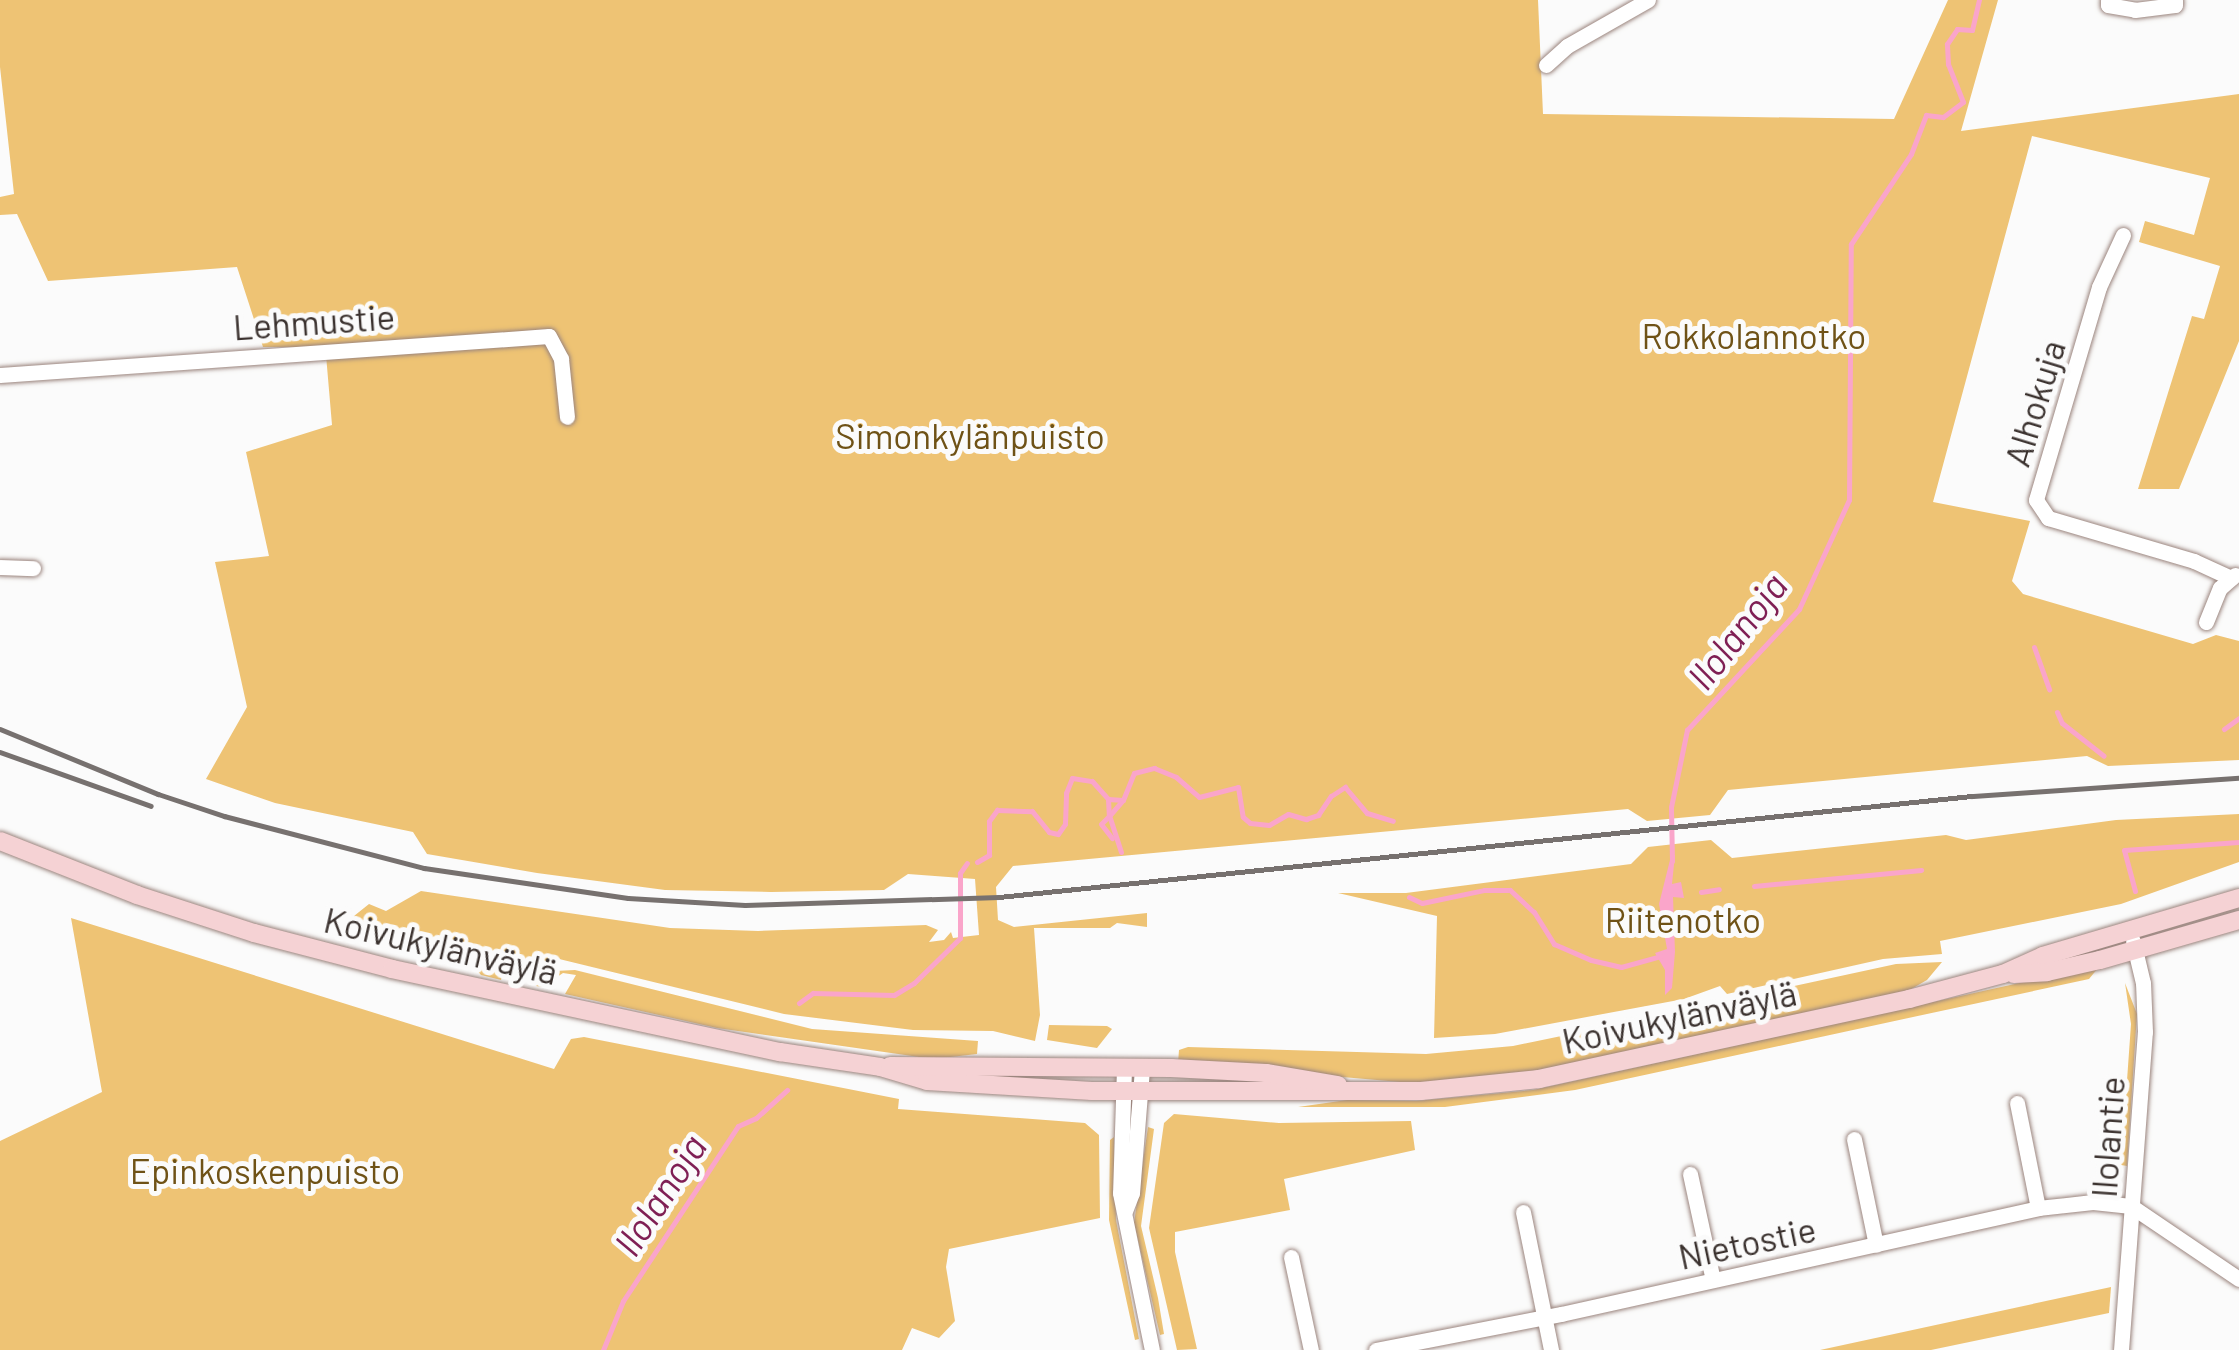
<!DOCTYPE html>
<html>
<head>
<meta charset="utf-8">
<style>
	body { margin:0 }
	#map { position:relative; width:2239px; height:1350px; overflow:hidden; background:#fbfbfb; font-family:Barlow,sans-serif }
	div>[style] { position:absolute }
	.green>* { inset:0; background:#eec374 }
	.water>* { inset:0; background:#faa5ca }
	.stream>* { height:5px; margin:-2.5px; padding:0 2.5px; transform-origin:2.5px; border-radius:2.5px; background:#faa5ca }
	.roads { filter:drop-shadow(0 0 2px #9b857e) drop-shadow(0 0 2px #9b857e) }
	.minor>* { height:15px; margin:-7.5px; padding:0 7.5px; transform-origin:7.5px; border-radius:7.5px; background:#fff }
	.major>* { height:18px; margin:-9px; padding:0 9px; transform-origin:9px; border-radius:9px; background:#f5d2d4 }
	.rail>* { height:5px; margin:-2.5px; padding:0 2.5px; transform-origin:2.5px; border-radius:2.5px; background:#77716f }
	span { translate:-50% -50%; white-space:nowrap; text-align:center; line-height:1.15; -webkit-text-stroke:10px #fbfbfb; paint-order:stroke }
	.street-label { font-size:35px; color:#3b322f }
	.park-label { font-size:35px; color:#6f5216 }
	.water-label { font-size:38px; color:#7f1f54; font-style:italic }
</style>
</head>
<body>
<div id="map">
	<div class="green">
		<div style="clip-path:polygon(0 0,1538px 0,1543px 114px,1894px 119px,1948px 0,1998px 0,1961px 131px,2239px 94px,2239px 341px,2179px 489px,2138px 489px,2192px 316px,2204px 319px,2220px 266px,2139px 242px,2145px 221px,2194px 235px,2210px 178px,2032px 136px,1933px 502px,2030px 521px,2012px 581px,2023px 594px,2193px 644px,2216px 635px,2239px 641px,2239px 760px,2108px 766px,2087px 756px,1728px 790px,1710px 815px,1647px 821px,1628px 809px,1013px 866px,996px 887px,998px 920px,1014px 927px,1147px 913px,1147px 927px,1117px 923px,1110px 928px,1034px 928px,1040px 1015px,1035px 1041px,993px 1031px,913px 1030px,784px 1014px,551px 957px,528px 975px,504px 965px,501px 980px,481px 975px,459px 949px,435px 950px,424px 937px,353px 921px,354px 916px,369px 904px,386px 911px,421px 891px,670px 928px,758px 931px,926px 925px,938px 930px,929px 942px,944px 940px,951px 932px,953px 938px,979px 935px,975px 879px,908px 874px,884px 890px,771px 892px,665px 890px,537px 873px,427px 854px,413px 832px,275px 803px,206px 779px,247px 707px,215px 562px,269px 556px,246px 452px,332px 425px,326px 355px,323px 347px,263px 347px,237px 267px,48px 281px,17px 214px,0 215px,0 197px,14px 194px,0 67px)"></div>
		<div style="clip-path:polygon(2239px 814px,2239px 862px,2121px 904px,1940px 941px,1942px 954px,1883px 959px,1727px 994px,1720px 986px,1684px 999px,1495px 1034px,1434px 1038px,1437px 916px,1338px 893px,1406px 893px,1631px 864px,1648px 847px,1711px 840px,1732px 858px,1946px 835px,1966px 840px,2116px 820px)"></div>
		<div style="clip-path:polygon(71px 918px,554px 1069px,571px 1039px,584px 1037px,899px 1099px,898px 1109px,1085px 1123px,1099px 1135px,1100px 1218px,949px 1249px,946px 1267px,955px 1321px,939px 1338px,912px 1328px,902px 1350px,0 1350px,0 1141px,102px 1092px)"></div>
		<div style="clip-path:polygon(1942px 962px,1927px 980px,1906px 992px,1544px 1070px,1453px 1082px,1400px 1082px,1178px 1063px,1179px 1050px,1188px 1047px,1426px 1054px,1513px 1046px,1663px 1015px,1672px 1025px,1679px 1011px,1896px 964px)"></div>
		<div style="clip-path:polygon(2088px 968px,2098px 968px,2089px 979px,1575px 1090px,1445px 1107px,1298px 1107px,1347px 1100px,1416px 1101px,1533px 1090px)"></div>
		<div style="clip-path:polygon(575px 970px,812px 1029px,978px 1041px,977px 1054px,933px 1059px,717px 1028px,565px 994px,576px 975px,563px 973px,542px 987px,536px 986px,554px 971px)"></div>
		<div style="clip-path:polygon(2125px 983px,2137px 1014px,2127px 1166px,2121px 1165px,2131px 1024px)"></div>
		<div style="clip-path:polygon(1049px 1025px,1107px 1026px,1112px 1029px,1097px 1048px,1047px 1040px)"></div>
		<div style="clip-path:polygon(1174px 1114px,1279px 1123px,1411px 1121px,1415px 1150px,1284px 1179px,1290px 1210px,1175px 1232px,1175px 1252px,1197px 1349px,1177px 1350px,1149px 1228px,1164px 1123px)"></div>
		<div style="clip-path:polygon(1148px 1127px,1154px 1129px,1141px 1226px,1158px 1298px,1164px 1334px,1160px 1335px,1134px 1223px)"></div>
		<div style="clip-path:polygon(1114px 1137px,1116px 1220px,1139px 1339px,1135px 1340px,1109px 1220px,1110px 1140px)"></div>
		<div style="clip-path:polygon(2111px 1287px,2109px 1313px,1931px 1350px,1820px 1350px)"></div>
	</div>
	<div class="water">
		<div style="clip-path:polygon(1675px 855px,1672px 884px,1681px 882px,1684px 898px,1673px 897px,1675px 952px,1672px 988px,1665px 995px,1665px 970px,1655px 953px,1667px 949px,1659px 904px,1671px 856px)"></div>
	</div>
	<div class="stream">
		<div style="left:2034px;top:647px;width:45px;rotate:70.3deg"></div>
		<div style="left:2057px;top:712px;width:12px;rotate:66deg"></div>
		<div style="left:2062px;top:723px;width:53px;rotate:38.2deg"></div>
		<div style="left:2224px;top:729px;width:19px;rotate:-36deg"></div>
		<div style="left:1108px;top:799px;width:17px;rotate:87deg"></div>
		<div style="left:1109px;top:816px;width:11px;rotate:135deg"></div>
		<div style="left:1101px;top:824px;width:18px;rotate:52deg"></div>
		<div style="left:1121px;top:852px;width:38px;rotate:-108deg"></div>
		<div style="left:1109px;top:816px;width:21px;rotate:-49deg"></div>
		<div style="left:1672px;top:861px;width:54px;rotate:-91.1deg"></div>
		<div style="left:1671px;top:807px;width:79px;rotate:-78.3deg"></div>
		<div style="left:1687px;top:730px;width:165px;rotate:-47.2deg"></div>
		<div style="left:1799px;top:609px;width:120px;rotate:-65.4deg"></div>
		<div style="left:1849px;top:500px;width:256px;rotate:-89.6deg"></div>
		<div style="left:1851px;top:244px;width:108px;rotate:-56.3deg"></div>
		<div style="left:1911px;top:154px;width:42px;rotate:-69deg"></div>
		<div style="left:1926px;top:115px;width:17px;rotate:7deg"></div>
		<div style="left:1943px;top:117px;width:25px;rotate:-37deg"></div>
		<div style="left:1963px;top:102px;width:41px;rotate:-111.5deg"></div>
		<div style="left:1948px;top:64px;width:20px;rotate:-93deg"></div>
		<div style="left:1947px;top:44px;width:18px;rotate:-56deg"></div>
		<div style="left:1957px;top:29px;width:15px;rotate:4deg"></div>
		<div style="left:1972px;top:30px;width:31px;rotate:-77deg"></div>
		<div style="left:977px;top:862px;width:14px;rotate:-30deg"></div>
		<div style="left:989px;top:855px;width:34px;rotate:-90deg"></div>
		<div style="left:989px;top:821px;width:14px;rotate:-54deg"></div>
		<div style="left:997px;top:810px;width:35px;rotate:2deg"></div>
		<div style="left:1032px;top:811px;width:27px;rotate:51deg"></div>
		<div style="left:1049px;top:832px;width:9px;rotate:13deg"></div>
		<div style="left:1058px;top:834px;width:12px;rotate:-55deg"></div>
		<div style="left:1065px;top:824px;width:31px;rotate:-88deg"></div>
		<div style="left:1066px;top:793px;width:16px;rotate:-68deg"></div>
		<div style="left:1072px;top:778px;width:20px;rotate:9deg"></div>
		<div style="left:1092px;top:781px;width:24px;rotate:48deg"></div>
		<div style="left:1108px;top:799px;width:15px;rotate:4deg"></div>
		<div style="left:1123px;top:800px;width:29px;rotate:-68deg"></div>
		<div style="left:1134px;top:773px;width:21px;rotate:-14deg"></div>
		<div style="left:1154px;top:768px;width:24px;rotate:22deg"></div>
		<div style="left:1176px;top:777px;width:30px;rotate:41deg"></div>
		<div style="left:1199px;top:797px;width:40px;rotate:-14.4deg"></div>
		<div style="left:1238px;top:787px;width:30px;rotate:81deg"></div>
		<div style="left:1243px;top:817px;width:9px;rotate:41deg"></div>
		<div style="left:1250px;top:823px;width:19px;rotate:6deg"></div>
		<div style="left:1269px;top:825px;width:22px;rotate:-30deg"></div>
		<div style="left:1288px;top:814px;width:19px;rotate:16deg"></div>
		<div style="left:1306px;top:819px;width:13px;rotate:-18deg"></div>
		<div style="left:1318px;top:815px;width:23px;rotate:-56deg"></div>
		<div style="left:1331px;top:796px;width:17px;rotate:-33deg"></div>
		<div style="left:1345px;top:787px;width:34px;rotate:50deg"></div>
		<div style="left:1367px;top:813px;width:27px;rotate:17deg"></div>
		<div style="left:1754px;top:886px;width:168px;rotate:-5.5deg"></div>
		<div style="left:2135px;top:891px;width:42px;rotate:-105deg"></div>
		<div style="left:2124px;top:850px;width:115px;rotate:-4deg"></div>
		<div style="left:1701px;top:892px;width:18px;rotate:-9deg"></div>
		<div style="left:1409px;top:897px;width:14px;rotate:25deg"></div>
		<div style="left:1422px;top:903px;width:63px;rotate:-11.8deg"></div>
		<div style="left:1484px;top:890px;width:26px"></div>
		<div style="left:1510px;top:890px;width:33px;rotate:43deg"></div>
		<div style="left:1534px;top:912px;width:38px;rotate:58deg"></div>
		<div style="left:1554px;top:944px;width:40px;rotate:23.4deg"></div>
		<div style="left:1591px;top:960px;width:31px;rotate:13deg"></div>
		<div style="left:1621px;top:967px;width:41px;rotate:-15.4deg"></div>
		<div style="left:799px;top:1003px;width:17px;rotate:-36deg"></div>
		<div style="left:813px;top:993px;width:81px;rotate:1.4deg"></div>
		<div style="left:894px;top:995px;width:23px;rotate:-31deg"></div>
		<div style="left:914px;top:983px;width:64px;rotate:-44.4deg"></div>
		<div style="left:960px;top:938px;width:65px;rotate:-90deg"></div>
		<div style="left:960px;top:873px;width:12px;rotate:-55deg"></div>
		<div style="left:1670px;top:1035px;width:11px;rotate:-90deg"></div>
		<div style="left:603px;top:1350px;width:53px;rotate:-67.8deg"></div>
		<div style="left:623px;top:1301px;width:209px;rotate:-56.7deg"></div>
		<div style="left:738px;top:1126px;width:20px;rotate:-24deg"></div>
		<div style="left:756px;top:1118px;width:42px;rotate:-42.1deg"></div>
	</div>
	<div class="roads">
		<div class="minor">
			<div style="left:2108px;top:0;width:5px;rotate:90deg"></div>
			<div style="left:2108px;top:5px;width:27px;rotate:10deg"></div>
			<div style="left:2135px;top:10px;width:40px;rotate:-7.1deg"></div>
			<div style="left:2175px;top:5px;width:5px;rotate:-90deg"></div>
			<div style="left:1546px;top:65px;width:28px;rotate:-42deg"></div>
			<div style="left:1567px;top:46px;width:93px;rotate:-29.6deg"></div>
			<div style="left:2123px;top:235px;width:57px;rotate:114.8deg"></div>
			<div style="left:2099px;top:287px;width:222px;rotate:106.5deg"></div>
			<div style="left:2036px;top:500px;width:22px;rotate:56deg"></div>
			<div style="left:2048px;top:518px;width:152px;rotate:16.4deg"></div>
			<div style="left:2194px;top:561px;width:41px;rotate:24.7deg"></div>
			<div style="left:0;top:375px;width:550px;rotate:-4.06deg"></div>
			<div style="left:549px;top:336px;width:26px;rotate:62deg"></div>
			<div style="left:561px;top:359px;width:58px;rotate:84.1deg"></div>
			<div style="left:0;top:567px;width:33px;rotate:2deg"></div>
			<div style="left:2206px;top:622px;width:37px;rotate:-68deg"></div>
			<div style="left:2220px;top:588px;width:20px;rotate:-41deg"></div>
			<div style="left:1124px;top:1068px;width:125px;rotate:91.8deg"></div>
			<div style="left:1120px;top:1193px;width:160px;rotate:78.5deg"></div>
			<div style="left:2017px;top:1103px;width:107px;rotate:78.7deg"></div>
			<div style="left:1854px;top:1139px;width:108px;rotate:78.3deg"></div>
			<div style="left:1690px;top:1174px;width:108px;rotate:77.8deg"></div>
			<div style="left:1125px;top:1211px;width:19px;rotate:-69deg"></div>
			<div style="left:1132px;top:1193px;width:125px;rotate:-85.4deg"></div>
			<div style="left:1523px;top:1212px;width:141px;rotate:78.5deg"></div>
			<div style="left:1291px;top:1257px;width:95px;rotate:77.9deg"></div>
			<div style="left:1376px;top:1350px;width:188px;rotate:-11deg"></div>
			<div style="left:1561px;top:1314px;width:489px;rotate:-12.5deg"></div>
			<div style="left:2038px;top:1208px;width:55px;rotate:-6.2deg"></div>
			<div style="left:2093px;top:1202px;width:38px;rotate:6deg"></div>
			<div style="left:2131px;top:1206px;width:130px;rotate:34.1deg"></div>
			<div style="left:2121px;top:1350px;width:319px;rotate:-85.7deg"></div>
			<div style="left:2145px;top:1032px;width:49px;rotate:-92.3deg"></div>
			<div style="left:2143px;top:983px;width:43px;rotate:-103.4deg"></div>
		</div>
		<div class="major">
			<div style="left:0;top:841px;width:147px;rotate:21.5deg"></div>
			<div style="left:137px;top:895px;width:123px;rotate:18deg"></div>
			<div style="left:254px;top:933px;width:143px;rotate:14.6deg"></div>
			<div style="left:392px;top:969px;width:397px;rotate:12.1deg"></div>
			<div style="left:780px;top:1052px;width:101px;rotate:8.5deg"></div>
			<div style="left:880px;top:1067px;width:49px;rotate:16.6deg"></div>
			<div style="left:927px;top:1081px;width:165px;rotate:3.5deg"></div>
			<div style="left:1092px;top:1091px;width:329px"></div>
			<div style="left:1421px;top:1091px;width:119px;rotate:-5.8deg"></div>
			<div style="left:1539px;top:1079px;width:379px;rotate:-12.2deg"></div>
			<div style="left:1909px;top:999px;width:97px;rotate:-14.9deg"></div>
			<div style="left:2003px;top:974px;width:44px;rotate:-24.2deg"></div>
			<div style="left:2043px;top:956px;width:204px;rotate:-16.5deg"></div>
			<div style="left:2014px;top:974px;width:33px;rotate:-3deg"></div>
			<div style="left:2047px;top:972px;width:54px;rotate:-12.8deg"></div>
			<div style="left:2100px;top:960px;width:145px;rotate:-16.1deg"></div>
			<div style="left:890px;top:1066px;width:281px;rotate:0.4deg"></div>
			<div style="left:1171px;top:1068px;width:95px;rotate:3deg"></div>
			<div style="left:1266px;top:1073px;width:73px;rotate:9.5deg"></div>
		</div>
	</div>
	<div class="rail">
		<div style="left:0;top:729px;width:171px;rotate:22.4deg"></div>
		<div style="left:158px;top:794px;width:70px;rotate:18.4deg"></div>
		<div style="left:224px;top:816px;width:207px;rotate:14.6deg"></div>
		<div style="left:424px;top:868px;width:206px;rotate:8.4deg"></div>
		<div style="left:628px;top:898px;width:117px;rotate:3.4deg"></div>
		<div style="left:745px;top:905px;width:254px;rotate:-1.8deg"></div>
		<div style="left:999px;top:897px;width:978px;rotate:-5.93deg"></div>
		<div style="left:1972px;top:796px;width:268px;rotate:-3.9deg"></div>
		<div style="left:0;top:752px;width:160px;rotate:19.7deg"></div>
	</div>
	<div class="street-label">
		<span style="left:314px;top:321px;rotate:-4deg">Lehmustie</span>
		<span style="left:2034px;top:403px;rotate:-73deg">Alhokuja</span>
		<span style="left:441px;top:945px;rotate:13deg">Koivukylänväylä</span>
		<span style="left:1679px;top:1016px;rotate:-12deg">Koivukylänväylä</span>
		<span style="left:2107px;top:1137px;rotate:-86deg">Ilolantie</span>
		<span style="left:1747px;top:1242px;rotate:-12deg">Nietostie</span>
	</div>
	<div class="park-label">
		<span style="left:1754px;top:335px">Rokkolannotko</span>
		<span style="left:970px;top:435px">Simonkylänpuisto</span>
		<span style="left:1683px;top:919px">Riitenotko</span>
		<span style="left:265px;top:1170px">Epinkoskenpuisto</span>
	</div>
	<div class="water-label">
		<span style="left:1737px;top:631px;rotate:-52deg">Ilolanoja</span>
		<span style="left:660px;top:1195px;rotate:-57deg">Ilolanoja</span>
	</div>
</div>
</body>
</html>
